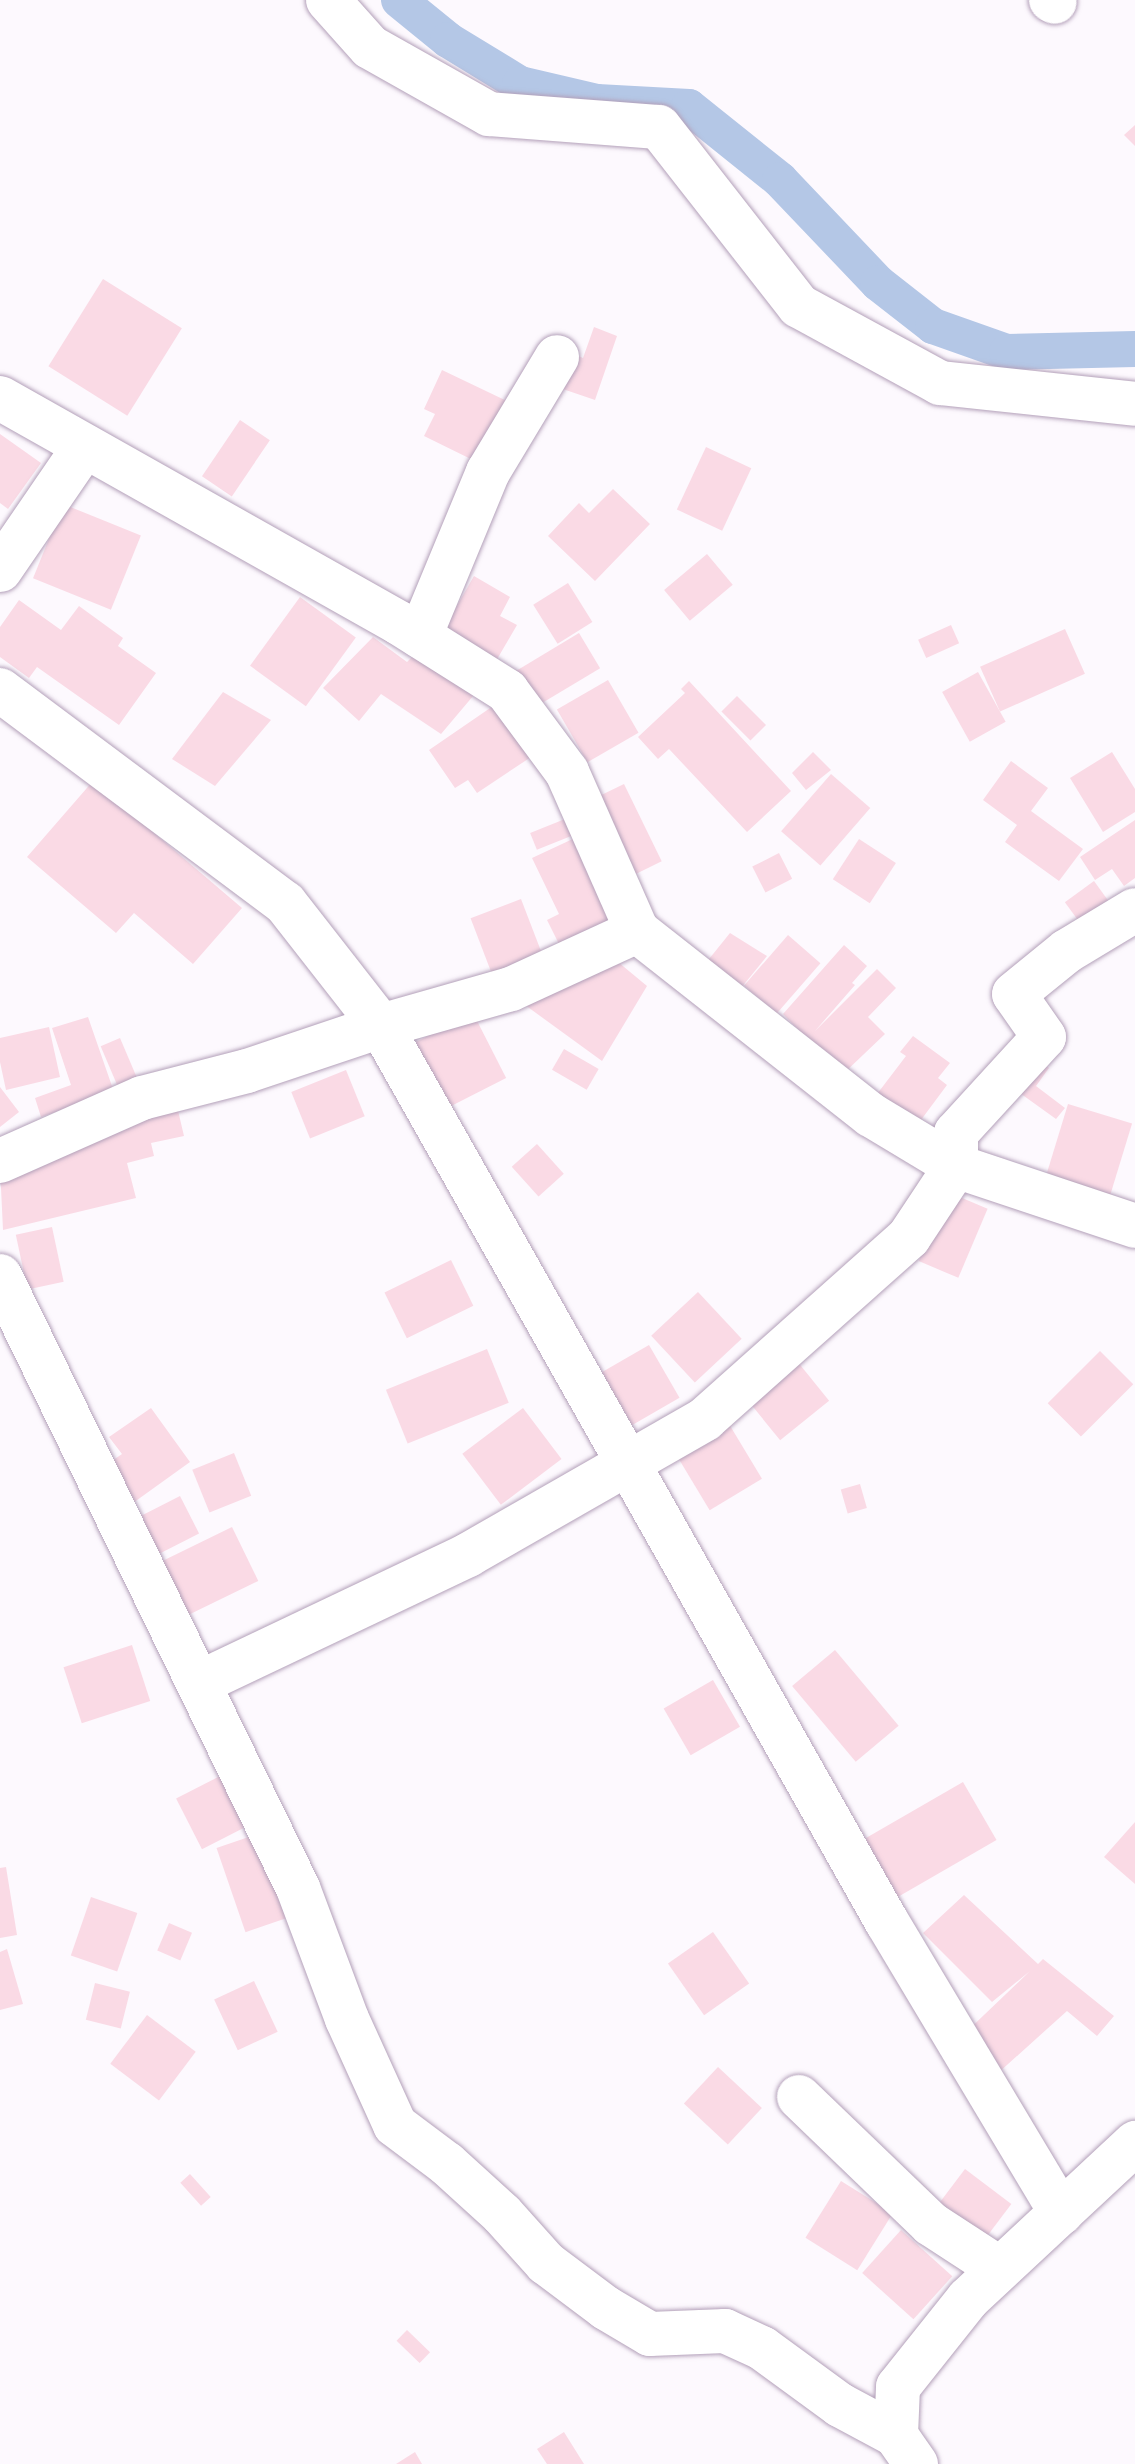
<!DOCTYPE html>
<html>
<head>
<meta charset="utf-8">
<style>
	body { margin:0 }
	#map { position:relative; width:1135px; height:2464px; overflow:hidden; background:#fdf9fe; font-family:"DejaVu Sans",sans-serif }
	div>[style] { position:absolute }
	.canal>* { height:36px; margin:-18px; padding:0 18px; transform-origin:18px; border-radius:18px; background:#b4c7e6 }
	.building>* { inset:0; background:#fadae5; transform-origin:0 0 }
	.roads { filter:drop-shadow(0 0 2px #b3a0b9) drop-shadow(0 0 2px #b3a0b9) }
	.minor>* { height:44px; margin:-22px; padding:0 22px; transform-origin:22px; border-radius:22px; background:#fff }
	span { translate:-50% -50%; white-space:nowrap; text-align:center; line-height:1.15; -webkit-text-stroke:6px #fdf9fe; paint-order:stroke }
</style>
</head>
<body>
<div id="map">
	<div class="canal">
		<div style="left:399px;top:0;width:63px;rotate:39.2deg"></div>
		<div style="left:448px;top:40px;width:84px;rotate:31.4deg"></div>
		<div style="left:520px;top:84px;width:79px;rotate:13.2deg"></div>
		<div style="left:597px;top:102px;width:92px;rotate:3.1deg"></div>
		<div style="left:689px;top:107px;width:117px;rotate:38.7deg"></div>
		<div style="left:780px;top:180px;width:142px;rotate:46.4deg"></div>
		<div style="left:878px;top:283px;width:70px;rotate:38deg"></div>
		<div style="left:933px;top:326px;width:78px;rotate:19.4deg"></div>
		<div style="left:1007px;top:352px;width:128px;rotate:-1.3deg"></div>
	</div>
	<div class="building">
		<div style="clip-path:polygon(1135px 125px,1135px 146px,1124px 135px)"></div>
		<div style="left:103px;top:279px;width:93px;height:103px;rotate:32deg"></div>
		<div style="clip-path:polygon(594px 327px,617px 336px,595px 400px,554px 386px,566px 351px,583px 358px)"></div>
		<div style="clip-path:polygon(442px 370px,513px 404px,483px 465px,424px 436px,435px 414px,424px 409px)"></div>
		<div style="left:240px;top:420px;width:36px;height:68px;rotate:34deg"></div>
		<div style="clip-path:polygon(0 434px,41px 463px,8px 509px,0 503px)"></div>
		<div style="left:706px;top:447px;width:50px;height:69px;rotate:25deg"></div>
		<div style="clip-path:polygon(613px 489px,650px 524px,595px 581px,548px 536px,579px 503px,589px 513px)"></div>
		<div style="left:63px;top:504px;width:84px;height:80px;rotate:22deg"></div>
		<div style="left:707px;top:554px;width:40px;height:56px;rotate:50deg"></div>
		<div style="clip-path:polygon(474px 576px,510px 597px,500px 616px,517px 625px,496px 661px,443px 630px)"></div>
		<div style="left:568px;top:583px;width:46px;height:41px;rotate:58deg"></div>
		<div style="left:300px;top:597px;width:69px;height:85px;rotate:36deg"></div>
		<div style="clip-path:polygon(19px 600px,61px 630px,79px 606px,123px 638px,118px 646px,156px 673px,119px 725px,37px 667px,29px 678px,0 657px,0 627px)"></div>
		<div style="left:951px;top:625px;width:20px;height:36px;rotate:66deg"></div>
		<div style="left:1065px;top:629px;width:49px;height:93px;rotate:66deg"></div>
		<div style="left:579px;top:633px;width:41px;height:75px;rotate:59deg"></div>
		<div style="clip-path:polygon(373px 637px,407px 662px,417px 652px,479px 689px,441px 734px,381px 694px,359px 721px,323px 688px)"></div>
		<div style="left:978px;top:672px;width:57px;height:41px;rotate:61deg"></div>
		<div style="left:608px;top:680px;width:61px;height:59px;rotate:60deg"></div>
		<div style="clip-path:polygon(689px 681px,791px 791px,747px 832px,669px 749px,658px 759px,638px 737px,685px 693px,681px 689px)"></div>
		<div style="clip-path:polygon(223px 692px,271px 720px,215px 786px,172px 759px)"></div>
		<div style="left:737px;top:696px;width:41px;height:22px;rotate:45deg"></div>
		<div style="clip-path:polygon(496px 704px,531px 757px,477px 793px,468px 780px,455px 788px,429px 750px)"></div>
		<div style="clip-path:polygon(813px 752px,831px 770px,806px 790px,792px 773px)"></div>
		<div style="clip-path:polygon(1112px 752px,1135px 789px,1135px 812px,1103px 832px,1070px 778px)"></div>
		<div style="clip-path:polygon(1011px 761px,1048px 788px,1031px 811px,1083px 849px,1059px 881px,1005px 842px,1017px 825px,983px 800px)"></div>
		<div style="left:831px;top:774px;width:52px;height:76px;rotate:41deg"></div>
		<div style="clip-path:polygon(93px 781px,242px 908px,193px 964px,134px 913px,116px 933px,27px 857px)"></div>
		<div style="left:624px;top:784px;width:86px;height:35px;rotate:64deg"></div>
		<div style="left:570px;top:817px;width:18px;height:43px;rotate:68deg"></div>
		<div style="clip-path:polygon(1135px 820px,1135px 878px,1124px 886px,1112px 869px,1095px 880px,1080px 857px)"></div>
		<div style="clip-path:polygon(577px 837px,624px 933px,560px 946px,547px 920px,559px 914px,532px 858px)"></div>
		<div style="left:859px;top:839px;width:44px;height:48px;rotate:33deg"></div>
		<div style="left:779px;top:853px;width:29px;height:30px;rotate:63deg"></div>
		<div style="left:1094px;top:881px;width:24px;height:36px;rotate:54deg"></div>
		<div style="left:521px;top:899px;width:67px;height:54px;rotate:69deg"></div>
		<div style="clip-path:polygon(730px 933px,767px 956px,737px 993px,705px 964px)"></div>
		<div style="left:788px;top:935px;width:43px;height:67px;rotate:41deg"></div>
		<div style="clip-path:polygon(844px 945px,867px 966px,852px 983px,855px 985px,815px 1031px,877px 969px,896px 988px,868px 1017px,885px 1034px,842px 1075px,783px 1014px)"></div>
		<div style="clip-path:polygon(612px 957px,647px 986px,602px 1061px,525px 1005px)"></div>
		<div style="left:473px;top:1013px;width:73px;height:70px;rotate:63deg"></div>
		<div style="clip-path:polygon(88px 1017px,114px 1092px,41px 1117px,35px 1098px,71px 1085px,52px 1028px)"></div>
		<div style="clip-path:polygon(49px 1027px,60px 1077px,6px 1090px,0 1062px,0 1038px)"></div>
		<div style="clip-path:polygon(913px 1036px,950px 1063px,938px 1078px,947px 1085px,915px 1128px,874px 1098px,906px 1056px,900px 1052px)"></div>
		<div style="left:120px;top:1038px;width:43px;height:21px;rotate:67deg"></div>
		<div style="left:564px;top:1049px;width:40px;height:24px;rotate:30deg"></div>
		<div style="clip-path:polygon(1033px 1056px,1049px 1068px,1036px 1086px,1065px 1108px,1056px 1119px,1010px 1086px)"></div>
		<div style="left:346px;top:1070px;width:50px;height:59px;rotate:68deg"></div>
		<div style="clip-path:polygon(0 1087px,19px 1112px,0 1127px)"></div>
		<div style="clip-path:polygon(176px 1102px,184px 1136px,151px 1143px,154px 1156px,127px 1163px,136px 1198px,3px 1230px,0 1167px)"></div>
		<div style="left:1068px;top:1104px;width:67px;height:82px;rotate:17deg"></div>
		<div style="left:537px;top:1144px;width:40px;height:34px;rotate:48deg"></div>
		<div style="left:948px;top:1192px;width:43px;height:75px;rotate:23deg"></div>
		<div style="left:52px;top:1227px;width:56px;height:37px;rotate:78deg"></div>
		<div style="left:451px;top:1260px;width:51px;height:74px;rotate:64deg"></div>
		<div style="left:698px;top:1292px;width:64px;height:64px;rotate:47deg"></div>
		<div style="left:649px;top:1345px;width:61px;height:55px;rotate:60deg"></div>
		<div style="left:487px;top:1349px;width:58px;height:109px;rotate:68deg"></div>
		<div style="left:1100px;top:1351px;width:47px;height:74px;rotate:45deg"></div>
		<div style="left:797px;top:1361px;width:51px;height:63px;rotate:51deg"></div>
		<div style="clip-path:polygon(151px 1408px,190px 1462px,126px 1508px,99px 1470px,122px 1454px,109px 1437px)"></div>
		<div style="left:523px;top:1408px;width:64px;height:76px;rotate:53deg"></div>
		<div style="left:729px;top:1424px;width:64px;height:61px;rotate:59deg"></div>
		<div style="left:234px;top:1453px;width:46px;height:45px;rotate:68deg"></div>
		<div style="left:860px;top:1484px;width:25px;height:20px;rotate:74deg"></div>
		<div style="left:180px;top:1496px;width:42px;height:49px;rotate:63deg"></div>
		<div style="left:232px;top:1527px;width:60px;height:78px;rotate:64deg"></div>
		<div style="left:132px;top:1645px;width:59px;height:72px;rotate:72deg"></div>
		<div style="left:835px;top:1650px;width:99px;height:56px;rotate:50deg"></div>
		<div style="left:713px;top:1680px;width:54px;height:57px;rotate:60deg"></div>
		<div style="left:226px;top:1773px;width:57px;height:56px;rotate:63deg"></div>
		<div style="left:963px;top:1782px;width:67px;height:119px;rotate:60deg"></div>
		<div style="clip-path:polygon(1135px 1822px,1135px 1884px,1104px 1857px)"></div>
		<div style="left:260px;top:1833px;width:89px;height:46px;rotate:71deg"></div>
		<div style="clip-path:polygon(6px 1867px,17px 1935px,0 1938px,0 1868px)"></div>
		<div style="clip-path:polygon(964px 1895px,1038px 1964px,1043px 1959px,1114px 2016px,1097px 2036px,1067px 2011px,997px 2074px,962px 2036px,1030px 1971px,992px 2002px,923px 1933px)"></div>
		<div style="left:91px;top:1897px;width:49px;height:62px;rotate:19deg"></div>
		<div style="left:169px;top:1923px;width:25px;height:30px;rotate:23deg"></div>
		<div style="left:713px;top:1932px;width:63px;height:55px;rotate:55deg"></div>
		<div style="clip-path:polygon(7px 1949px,23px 2004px,0 2010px,0 1952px)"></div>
		<div style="left:254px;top:1981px;width:56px;height:44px;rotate:65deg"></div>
		<div style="left:95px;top:1983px;width:36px;height:38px;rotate:14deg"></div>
		<div style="left:147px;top:2015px;width:61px;height:61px;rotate:37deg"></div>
		<div style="left:718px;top:2067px;width:60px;height:50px;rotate:43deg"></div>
		<div style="left:965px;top:2169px;width:58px;height:58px;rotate:37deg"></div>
		<div style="left:190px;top:2174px;width:31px;height:13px;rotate:48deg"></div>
		<div style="left:841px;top:2181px;width:61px;height:67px;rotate:32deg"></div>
		<div style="left:901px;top:2230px;width:69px;height:58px;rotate:42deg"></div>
		<div style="left:407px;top:2330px;width:32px;height:15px;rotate:44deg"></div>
		<div style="clip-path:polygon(564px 2432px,584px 2464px,547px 2464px,537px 2449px)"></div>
		<div style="clip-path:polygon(415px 2452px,422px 2464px,396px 2464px)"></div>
	</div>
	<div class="roads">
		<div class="minor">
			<div style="left:328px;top:0;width:63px;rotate:48.2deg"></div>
			<div style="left:370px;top:47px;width:137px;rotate:29.4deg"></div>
			<div style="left:489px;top:114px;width:170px;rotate:4.4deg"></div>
			<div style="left:659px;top:127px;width:227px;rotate:52deg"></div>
			<div style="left:799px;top:306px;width:161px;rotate:28.6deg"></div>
			<div style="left:940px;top:383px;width:196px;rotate:6.1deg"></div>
			<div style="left:1051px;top:0;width:4px;rotate:27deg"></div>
			<div style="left:0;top:398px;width:458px;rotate:29.4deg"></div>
			<div style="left:399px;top:623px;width:128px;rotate:32.2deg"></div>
			<div style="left:507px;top:691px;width:101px;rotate:53.5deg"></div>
			<div style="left:567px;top:772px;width:174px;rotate:66.2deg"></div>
			<div style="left:637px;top:931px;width:298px;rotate:38.2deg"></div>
			<div style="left:871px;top:1115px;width:99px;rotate:31deg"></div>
			<div style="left:956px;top:1166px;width:189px;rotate:18.5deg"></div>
			<div style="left:0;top:570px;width:150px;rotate:-55.6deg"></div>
			<div style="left:420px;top:636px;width:178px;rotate:-67.5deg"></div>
			<div style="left:488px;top:472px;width:134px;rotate:-59deg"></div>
			<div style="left:0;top:690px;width:356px;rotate:36.8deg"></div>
			<div style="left:285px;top:903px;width:156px;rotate:52deg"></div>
			<div style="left:381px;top:1026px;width:1029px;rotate:60.55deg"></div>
			<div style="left:887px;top:1922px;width:339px;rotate:59.1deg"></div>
			<div style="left:0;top:1161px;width:155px;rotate:-23.9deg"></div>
			<div style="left:142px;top:1098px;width:108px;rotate:-14.4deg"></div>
			<div style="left:247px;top:1071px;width:141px;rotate:-18.6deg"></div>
			<div style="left:381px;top:1026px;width:135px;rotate:-15.9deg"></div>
			<div style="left:511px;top:989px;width:139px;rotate:-24.7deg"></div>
			<div style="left:0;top:1276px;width:681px;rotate:64.04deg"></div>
			<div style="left:298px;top:1888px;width:140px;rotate:69.5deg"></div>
			<div style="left:347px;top:2019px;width:116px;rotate:65.6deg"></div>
			<div style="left:395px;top:2125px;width:65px;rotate:36.9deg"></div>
			<div style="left:447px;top:2164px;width:74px;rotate:42.3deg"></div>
			<div style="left:502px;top:2214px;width:66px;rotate:48.1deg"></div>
			<div style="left:546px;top:2263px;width:75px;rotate:36.9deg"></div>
			<div style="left:606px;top:2308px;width:51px;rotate:30.6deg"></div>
			<div style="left:650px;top:2334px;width:75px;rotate:-2.3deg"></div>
			<div style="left:725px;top:2331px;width:41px;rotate:24.7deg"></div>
			<div style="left:762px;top:2348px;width:97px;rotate:36.2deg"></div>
			<div style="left:840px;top:2405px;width:64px;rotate:28.2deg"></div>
			<div style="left:199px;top:1683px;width:298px;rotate:-25.4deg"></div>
			<div style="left:468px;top:1555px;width:273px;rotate:-29.8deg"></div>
			<div style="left:705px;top:1419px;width:273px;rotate:-41.7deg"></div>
			<div style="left:909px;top:1237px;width:85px;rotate:-56.5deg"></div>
			<div style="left:956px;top:1166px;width:33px;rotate:-90deg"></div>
			<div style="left:956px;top:1133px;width:130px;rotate:-47.5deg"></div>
			<div style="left:1044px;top:1037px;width:52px;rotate:-124.9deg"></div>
			<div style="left:1014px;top:994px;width:68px;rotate:-39.1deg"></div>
			<div style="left:1067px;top:951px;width:79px;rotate:-31.1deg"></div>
			<div style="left:799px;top:2097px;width:183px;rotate:43.9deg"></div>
			<div style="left:931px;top:2224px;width:82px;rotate:33.1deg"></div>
			<div style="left:916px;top:2464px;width:35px;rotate:-125deg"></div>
			<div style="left:896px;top:2435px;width:48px;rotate:-87.6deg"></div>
			<div style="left:898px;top:2387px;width:112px;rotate:-51.5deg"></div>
			<div style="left:968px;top:2299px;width:229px;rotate:-43deg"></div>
		</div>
	</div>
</div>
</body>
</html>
